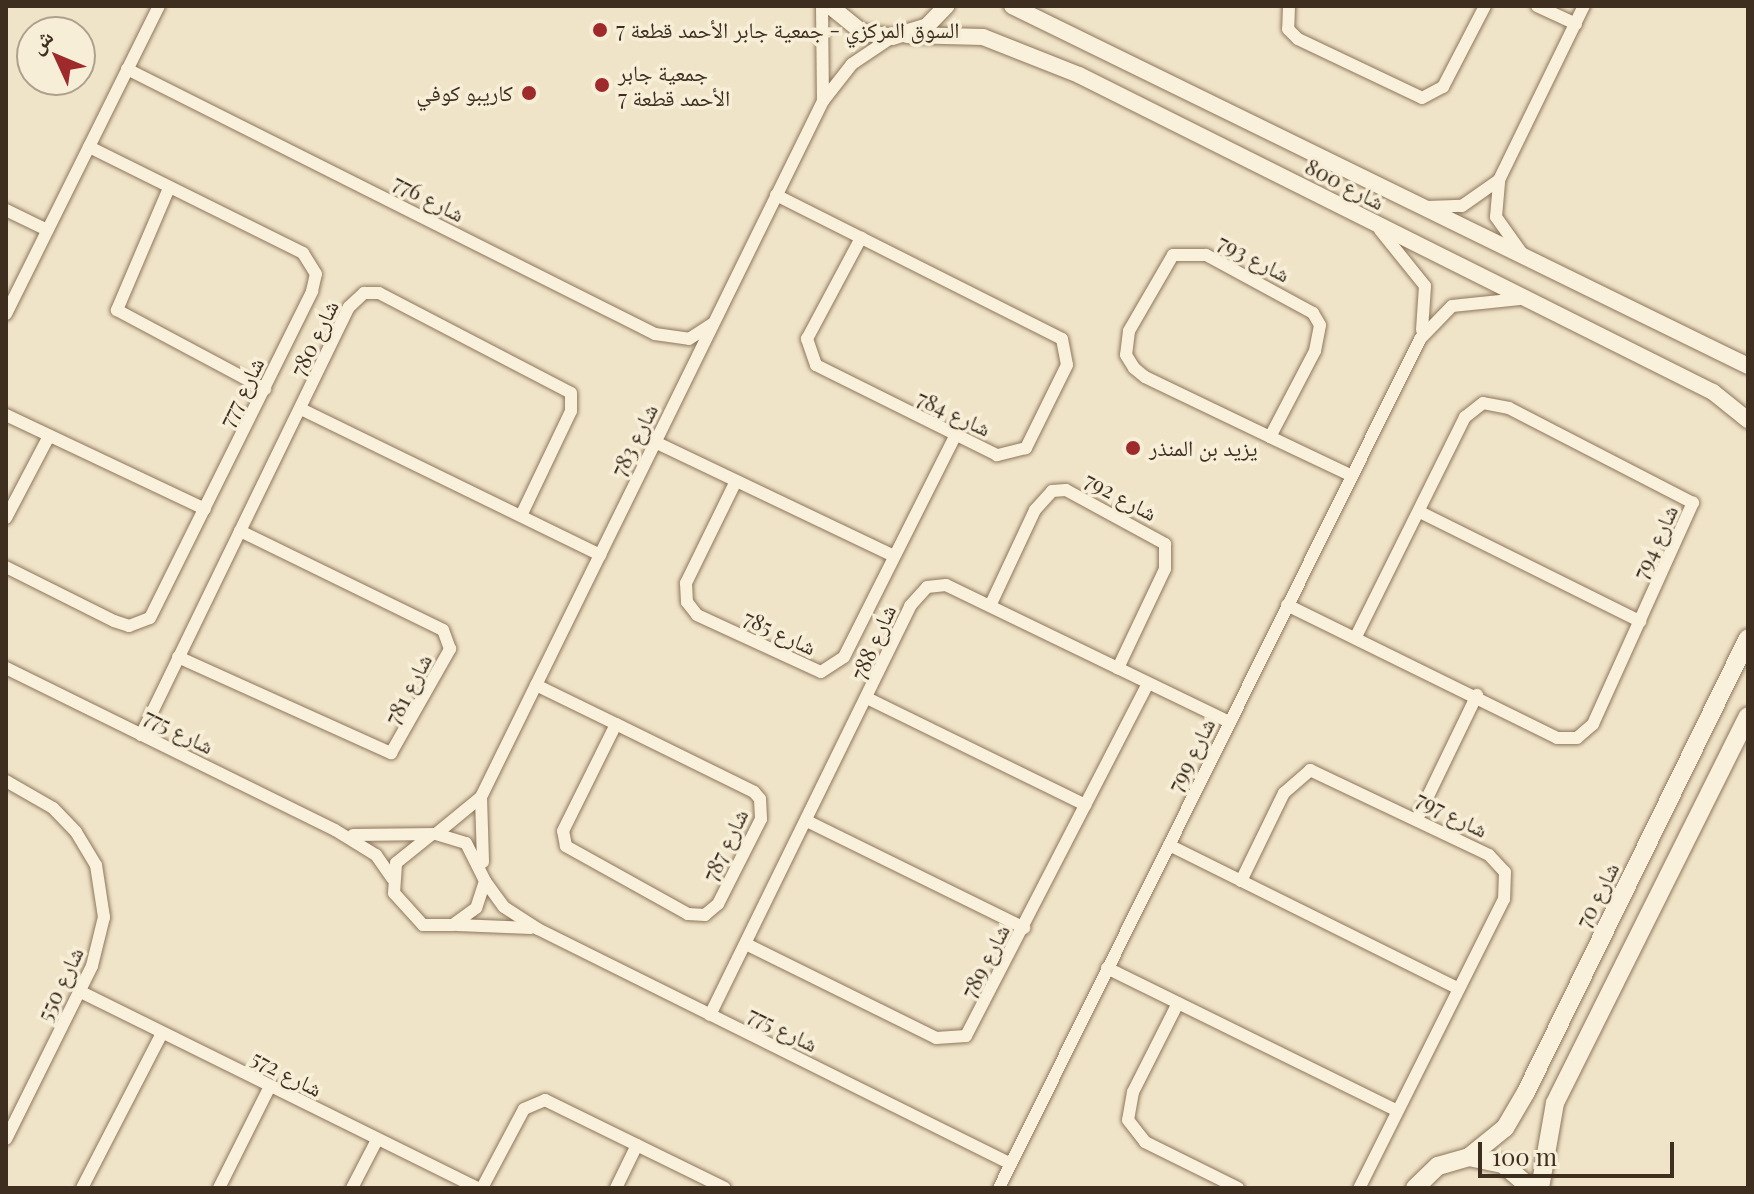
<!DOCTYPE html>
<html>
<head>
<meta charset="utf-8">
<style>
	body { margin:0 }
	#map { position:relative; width:1754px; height:1194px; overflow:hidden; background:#f0e4c8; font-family:"Playfair Display","Noto Naskh Arabic",serif }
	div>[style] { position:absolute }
	.roads { filter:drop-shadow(0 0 2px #8d765c) drop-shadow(0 0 2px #8d765c) }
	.minor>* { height:12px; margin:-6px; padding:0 6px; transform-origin:6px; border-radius:6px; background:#faf1dc }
	.tertiary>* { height:16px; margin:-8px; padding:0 8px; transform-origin:8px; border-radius:8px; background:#faf1dc }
	.secondary>* { height:18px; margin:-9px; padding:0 9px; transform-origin:9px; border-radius:9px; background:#faf1dc }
	.dots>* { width:22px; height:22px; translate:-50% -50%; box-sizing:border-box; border:4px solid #f7eed8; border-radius:50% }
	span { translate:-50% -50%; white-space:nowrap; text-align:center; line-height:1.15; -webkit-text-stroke:7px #f7eed8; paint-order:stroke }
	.poi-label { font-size:22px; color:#3d2e20 }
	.left { translate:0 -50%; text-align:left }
	.right { translate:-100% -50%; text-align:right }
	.street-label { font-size:22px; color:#3d2e20 }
	.frame { position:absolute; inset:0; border:8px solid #3d2e20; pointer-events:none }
	.north { position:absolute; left:16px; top:16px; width:80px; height:80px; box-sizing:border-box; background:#f7eed8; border:2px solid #ada18e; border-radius:50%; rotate:314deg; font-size:22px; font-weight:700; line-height:32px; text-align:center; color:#3d2e20 }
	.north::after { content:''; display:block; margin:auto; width:28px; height:36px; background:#9e2a2b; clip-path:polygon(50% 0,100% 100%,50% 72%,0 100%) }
	.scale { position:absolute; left:1478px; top:1142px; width:196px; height:36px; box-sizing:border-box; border:4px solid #3d2e20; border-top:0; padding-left:10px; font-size:24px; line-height:28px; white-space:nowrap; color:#3d2e20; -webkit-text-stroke:6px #f7eed8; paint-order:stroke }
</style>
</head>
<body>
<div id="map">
	<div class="roads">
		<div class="minor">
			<div style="left:822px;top:6px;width:95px;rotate:89.4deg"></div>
			<div style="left:1289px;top:6px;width:23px;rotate:92deg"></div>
			<div style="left:1288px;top:29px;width:14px;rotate:45deg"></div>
			<div style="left:1298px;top:39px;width:137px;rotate:25.4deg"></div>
			<div style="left:1422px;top:98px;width:24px;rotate:-28deg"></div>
			<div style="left:1443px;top:87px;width:91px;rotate:-62.6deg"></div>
			<div style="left:1537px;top:6px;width:43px;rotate:24.8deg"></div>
			<div style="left:127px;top:69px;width:591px;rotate:26.65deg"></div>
			<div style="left:655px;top:334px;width:34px;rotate:8deg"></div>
			<div style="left:689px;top:339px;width:27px;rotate:-33deg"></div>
			<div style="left:169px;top:188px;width:133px;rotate:113.1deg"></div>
			<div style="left:117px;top:310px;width:168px;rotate:28.1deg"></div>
			<div style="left:776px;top:195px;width:320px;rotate:26.7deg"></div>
			<div style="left:1062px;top:339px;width:26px;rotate:79deg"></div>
			<div style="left:1067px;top:365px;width:93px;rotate:116.3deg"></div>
			<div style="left:1026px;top:448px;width:30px;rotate:166deg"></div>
			<div style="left:997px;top:455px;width:202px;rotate:-153.6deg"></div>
			<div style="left:816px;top:365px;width:28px;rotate:-109deg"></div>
			<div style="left:807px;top:339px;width:115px;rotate:-61.9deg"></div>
			<div style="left:1427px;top:207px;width:35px;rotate:-2deg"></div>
			<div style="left:1462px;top:206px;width:45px;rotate:-35.1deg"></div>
			<div style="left:6px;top:210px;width:46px;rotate:26deg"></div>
			<div style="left:1380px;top:230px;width:72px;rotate:51.2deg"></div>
			<div style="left:1425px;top:286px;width:44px;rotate:93.9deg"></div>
			<div style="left:1521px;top:252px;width:43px;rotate:-125.5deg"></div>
			<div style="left:1496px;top:217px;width:37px;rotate:-85deg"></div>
			<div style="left:1499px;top:180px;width:194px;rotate:-64deg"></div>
			<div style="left:6px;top:314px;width:344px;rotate:-63.6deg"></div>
			<div style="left:301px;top:409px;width:333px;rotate:26deg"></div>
			<div style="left:6px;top:415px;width:220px;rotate:25.3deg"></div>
			<div style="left:1270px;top:437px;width:97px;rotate:-62.4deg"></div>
			<div style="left:1315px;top:351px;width:26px;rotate:-79deg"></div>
			<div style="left:1320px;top:325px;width:14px;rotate:-120deg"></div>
			<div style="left:1313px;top:313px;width:122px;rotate:-151.5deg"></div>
			<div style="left:1206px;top:255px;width:33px;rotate:180deg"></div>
			<div style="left:1173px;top:255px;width:88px;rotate:120.1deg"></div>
			<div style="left:1129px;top:331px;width:24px;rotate:97deg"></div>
			<div style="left:1126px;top:355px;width:15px;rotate:58deg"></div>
			<div style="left:1134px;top:368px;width:14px;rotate:39deg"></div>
			<div style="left:1145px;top:377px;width:139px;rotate:25.6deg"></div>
			<div style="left:1270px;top:437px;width:89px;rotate:25.4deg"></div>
			<div style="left:655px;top:442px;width:263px;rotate:25.5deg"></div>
			<div style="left:736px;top:481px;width:114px;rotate:116.1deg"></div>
			<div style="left:686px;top:583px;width:19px;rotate:87deg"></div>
			<div style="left:687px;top:602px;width:16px;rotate:52deg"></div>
			<div style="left:697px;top:615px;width:136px;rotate:24.7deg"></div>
			<div style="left:821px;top:672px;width:27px;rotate:-33deg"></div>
			<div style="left:844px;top:657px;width:245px;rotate:-63.3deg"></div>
			<div style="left:1420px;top:512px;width:246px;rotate:26.4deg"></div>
			<div style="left:6px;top:518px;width:93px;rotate:-62.3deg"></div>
			<div style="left:6px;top:567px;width:121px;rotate:26.6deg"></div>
			<div style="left:114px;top:621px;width:16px;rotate:18deg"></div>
			<div style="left:129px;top:626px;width:22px;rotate:-21deg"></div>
			<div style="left:150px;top:618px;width:365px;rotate:-63.6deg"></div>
			<div style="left:312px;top:291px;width:17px;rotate:-77deg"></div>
			<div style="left:316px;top:274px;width:25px;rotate:-122deg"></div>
			<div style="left:303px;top:253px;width:239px;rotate:-153.6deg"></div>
			<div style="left:1287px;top:605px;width:301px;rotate:26.2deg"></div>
			<div style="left:1557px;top:738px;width:20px"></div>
			<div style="left:1577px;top:738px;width:21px;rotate:-41deg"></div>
			<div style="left:1593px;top:724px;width:243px;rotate:-65.7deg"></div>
			<div style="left:1693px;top:503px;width:207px;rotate:-152.7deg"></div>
			<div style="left:1509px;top:408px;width:26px;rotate:-169deg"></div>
			<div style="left:1483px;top:403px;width:23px;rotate:142deg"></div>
			<div style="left:1465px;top:417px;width:243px;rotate:116.4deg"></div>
			<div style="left:990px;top:606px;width:106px;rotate:-64.9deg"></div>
			<div style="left:1035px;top:510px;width:25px;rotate:-48deg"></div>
			<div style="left:1052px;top:491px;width:14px;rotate:-4deg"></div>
			<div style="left:1066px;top:490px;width:113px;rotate:28.6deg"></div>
			<div style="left:1165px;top:544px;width:25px;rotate:90deg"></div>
			<div style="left:1165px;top:569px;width:110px;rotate:115.4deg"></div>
			<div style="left:178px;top:657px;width:234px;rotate:24.3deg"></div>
			<div style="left:391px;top:753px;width:120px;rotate:-60.4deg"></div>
			<div style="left:450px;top:649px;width:20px;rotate:-110deg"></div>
			<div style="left:443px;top:630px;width:226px;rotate:-154deg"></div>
			<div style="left:6px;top:668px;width:367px;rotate:26.2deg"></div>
			<div style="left:335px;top:830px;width:48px;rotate:31.4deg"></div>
			<div style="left:376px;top:855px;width:28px;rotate:55deg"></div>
			<div style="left:536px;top:685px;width:89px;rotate:26deg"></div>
			<div style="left:616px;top:724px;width:154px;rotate:26.2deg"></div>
			<div style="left:754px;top:792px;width:9px;rotate:49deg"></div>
			<div style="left:760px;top:799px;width:20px;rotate:87deg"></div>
			<div style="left:761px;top:819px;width:95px;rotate:116.8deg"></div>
			<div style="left:718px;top:904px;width:17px;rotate:140deg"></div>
			<div style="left:705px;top:915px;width:17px;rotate:-177deg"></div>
			<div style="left:688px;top:914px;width:140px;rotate:-150.9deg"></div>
			<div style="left:566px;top:846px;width:15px;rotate:-101deg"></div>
			<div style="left:563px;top:831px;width:119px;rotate:-63.6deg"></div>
			<div style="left:869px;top:699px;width:241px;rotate:26.1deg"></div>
			<div style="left:141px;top:735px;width:476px;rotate:-64.1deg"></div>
			<div style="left:349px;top:307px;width:21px;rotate:-43deg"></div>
			<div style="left:364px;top:293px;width:15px"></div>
			<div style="left:379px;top:293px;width:216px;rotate:27.5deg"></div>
			<div style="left:571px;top:393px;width:18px;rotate:90deg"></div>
			<div style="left:571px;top:411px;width:116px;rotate:115.5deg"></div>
			<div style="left:6px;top:781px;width:54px;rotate:29.9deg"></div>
			<div style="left:53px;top:808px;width:33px;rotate:46deg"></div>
			<div style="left:76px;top:832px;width:39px;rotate:59deg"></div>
			<div style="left:96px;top:865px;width:53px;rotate:81.3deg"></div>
			<div style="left:104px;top:917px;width:50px;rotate:103.8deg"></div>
			<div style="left:92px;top:966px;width:193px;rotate:116.4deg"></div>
			<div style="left:481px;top:797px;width:65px;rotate:88.2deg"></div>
			<div style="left:1417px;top:819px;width:138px;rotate:-64.2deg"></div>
			<div style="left:809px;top:822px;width:240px;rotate:26.2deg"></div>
			<div style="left:436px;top:834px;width:58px;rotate:-39.4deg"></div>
			<div style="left:481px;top:797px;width:775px;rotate:-63.83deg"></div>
			<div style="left:823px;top:101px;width:47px;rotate:-51.9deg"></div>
			<div style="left:852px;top:64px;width:48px;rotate:-34deg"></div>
			<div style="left:353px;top:835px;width:83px;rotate:-0.7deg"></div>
			<div style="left:436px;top:834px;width:31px;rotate:17deg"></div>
			<div style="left:466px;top:843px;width:42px;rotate:63.4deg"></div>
			<div style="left:485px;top:881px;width:28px;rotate:108deg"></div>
			<div style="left:476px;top:908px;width:29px;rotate:144deg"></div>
			<div style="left:453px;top:925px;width:30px;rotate:180deg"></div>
			<div style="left:423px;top:925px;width:43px;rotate:-132.2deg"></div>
			<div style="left:394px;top:893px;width:30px;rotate:-86deg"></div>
			<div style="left:396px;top:863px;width:45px;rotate:-38.7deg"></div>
			<div style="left:1169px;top:845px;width:322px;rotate:26.4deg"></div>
			<div style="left:485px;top:881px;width:32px;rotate:54deg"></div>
			<div style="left:504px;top:907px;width:40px;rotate:32.9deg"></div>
			<div style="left:538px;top:929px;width:528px;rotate:26.42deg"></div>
			<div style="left:1241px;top:881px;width:98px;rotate:-64deg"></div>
			<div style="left:1284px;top:793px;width:35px;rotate:-41deg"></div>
			<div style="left:1310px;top:770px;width:198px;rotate:25.4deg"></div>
			<div style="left:1489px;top:855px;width:23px;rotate:47deg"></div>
			<div style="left:1505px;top:872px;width:27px;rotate:92deg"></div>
			<div style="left:1504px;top:899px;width:323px;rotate:116.6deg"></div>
			<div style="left:457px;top:925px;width:74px;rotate:2.3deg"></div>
			<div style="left:746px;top:944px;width:212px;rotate:26.3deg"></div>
			<div style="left:936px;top:1038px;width:30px;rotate:-4deg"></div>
			<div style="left:966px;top:1036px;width:396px;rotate:-62.7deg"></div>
			<div style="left:1107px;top:968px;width:322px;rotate:26.2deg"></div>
			<div style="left:81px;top:992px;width:442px;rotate:26.3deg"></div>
			<div style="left:1178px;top:1003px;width:100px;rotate:116.8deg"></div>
			<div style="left:1133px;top:1092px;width:28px;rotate:100deg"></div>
			<div style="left:1128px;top:1120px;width:28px;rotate:52deg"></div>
			<div style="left:1145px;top:1142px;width:104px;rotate:26.3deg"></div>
			<div style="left:710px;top:1015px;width:455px;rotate:-63.9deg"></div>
			<div style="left:910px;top:606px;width:25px;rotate:-48deg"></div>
			<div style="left:927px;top:587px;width:19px;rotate:-6deg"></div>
			<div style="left:946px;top:585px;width:315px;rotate:25.8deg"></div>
			<div style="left:82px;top:1188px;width:174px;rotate:-62.7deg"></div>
			<div style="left:219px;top:1188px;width:114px;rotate:-63.4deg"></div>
			<div style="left:352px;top:1188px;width:54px;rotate:-62.5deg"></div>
			<div style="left:482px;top:1188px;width:89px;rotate:-62deg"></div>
			<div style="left:524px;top:1109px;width:23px;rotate:-23deg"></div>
			<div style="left:545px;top:1100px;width:200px;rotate:26.1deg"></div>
			<div style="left:616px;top:1188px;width:48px;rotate:-64deg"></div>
			<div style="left:999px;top:1188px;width:948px;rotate:-63.62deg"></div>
			<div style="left:1420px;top:339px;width:46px;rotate:-45.9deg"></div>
			<div style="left:1452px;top:306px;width:68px;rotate:-5.9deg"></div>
		</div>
		<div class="tertiary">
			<div style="left:830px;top:6px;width:41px;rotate:39.1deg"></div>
			<div style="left:862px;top:32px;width:30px;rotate:9deg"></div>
			<div style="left:892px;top:37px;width:37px;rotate:-17deg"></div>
			<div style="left:927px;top:26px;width:28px;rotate:-46deg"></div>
			<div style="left:1012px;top:6px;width:819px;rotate:26.06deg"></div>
			<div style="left:907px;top:35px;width:76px;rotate:1.5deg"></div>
			<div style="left:983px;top:37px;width:103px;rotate:21.6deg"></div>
			<div style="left:1079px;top:75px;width:709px;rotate:26.57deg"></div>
			<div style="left:1713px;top:392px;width:45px;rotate:38.7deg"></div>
		</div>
		<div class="secondary">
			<div style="left:1469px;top:1157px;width:46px;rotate:-38.9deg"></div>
			<div style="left:1505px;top:1128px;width:42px;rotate:-59.7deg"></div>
			<div style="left:1526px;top:1092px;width:505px;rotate:-63.94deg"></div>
			<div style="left:1415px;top:1188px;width:32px;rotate:-44deg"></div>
			<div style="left:1438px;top:1166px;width:32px;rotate:-16deg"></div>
			<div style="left:1469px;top:1157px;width:35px;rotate:12deg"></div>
			<div style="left:1503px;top:1164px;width:37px;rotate:41deg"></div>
			<div style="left:1540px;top:1188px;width:86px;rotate:-80deg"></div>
			<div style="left:1555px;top:1103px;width:432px;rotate:-63.5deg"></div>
		</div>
	</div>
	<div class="dots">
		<div style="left:600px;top:30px;background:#9e2a2b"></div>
		<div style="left:602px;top:85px;background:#9e2a2b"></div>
		<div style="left:529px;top:93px;background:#9e2a2b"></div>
		<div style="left:1133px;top:448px;background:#9e2a2b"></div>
	</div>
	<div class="poi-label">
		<span class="left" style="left:616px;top:30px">السوق المركزي - جمعية جابر الأحمد قطعة 7</span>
		<span class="left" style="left:618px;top:85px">جمعية جابر<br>الأحمد قطعة 7</span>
		<span class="right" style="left:513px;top:93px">كاريبو كوفي</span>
		<span class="left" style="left:1149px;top:448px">يزيد بن المنذر</span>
	</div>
	<div class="street-label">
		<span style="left:1345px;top:184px;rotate:27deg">شارع 800</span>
		<span style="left:429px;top:198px;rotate:27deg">شارع 776</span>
		<span style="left:1254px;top:258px;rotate:27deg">شارع 793</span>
		<span style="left:314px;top:338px;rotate:-64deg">شارع 780</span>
		<span style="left:241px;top:392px;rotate:-64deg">شارع 777</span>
		<span style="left:954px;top:413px;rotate:25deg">شارع 784</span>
		<span style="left:634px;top:440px;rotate:-64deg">شارع 783</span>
		<span style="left:1121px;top:496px;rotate:28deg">شارع 792</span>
		<span style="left:1655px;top:542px;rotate:-66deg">شارع 794</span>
		<span style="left:780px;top:632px;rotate:25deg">شارع 785</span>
		<span style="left:873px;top:642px;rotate:-66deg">شارع 788</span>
		<span style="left:408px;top:689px;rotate:-63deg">شارع 781</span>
		<span style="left:179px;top:731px;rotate:26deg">شارع 775</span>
		<span style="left:1191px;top:755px;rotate:-64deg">شارع 799</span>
		<span style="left:1452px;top:814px;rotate:26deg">شارع 797</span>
		<span style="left:725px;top:845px;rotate:-65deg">شارع 787</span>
		<span style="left:1597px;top:895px;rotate:-64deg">شارع 70</span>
		<span style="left:985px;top:961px;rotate:-63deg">شارع 789</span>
		<span style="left:60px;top:984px;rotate:-65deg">شارع 550</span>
		<span style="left:783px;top:1029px;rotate:26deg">شارع 775</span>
		<span style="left:287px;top:1073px;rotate:27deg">شارع 572</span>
	</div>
	<div class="frame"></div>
	<div class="north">ش</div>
	<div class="scale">100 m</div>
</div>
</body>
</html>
